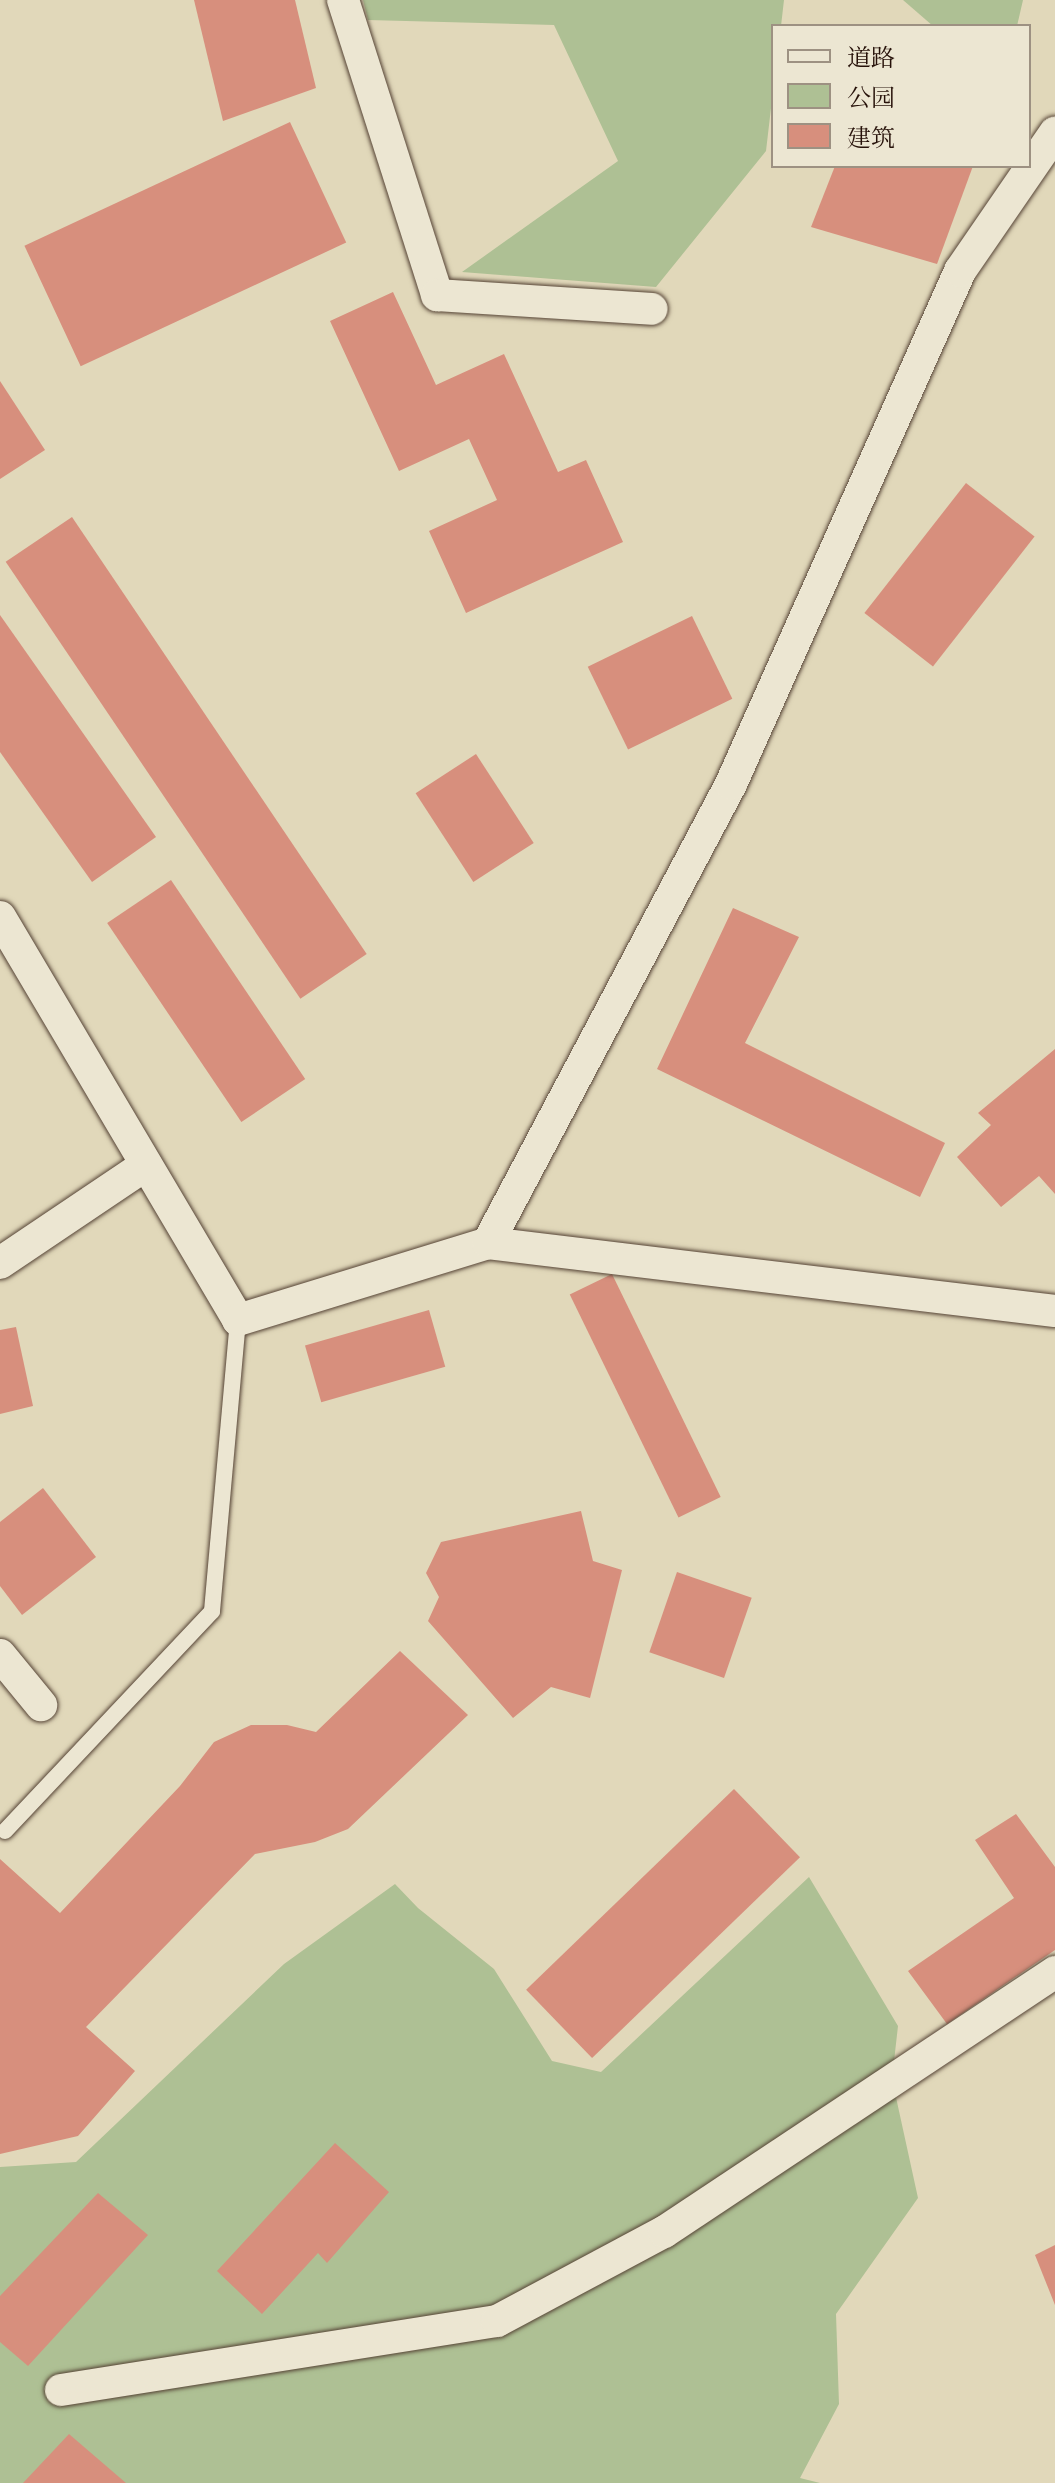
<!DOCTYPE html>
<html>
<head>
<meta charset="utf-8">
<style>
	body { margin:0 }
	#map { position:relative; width:1055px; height:2483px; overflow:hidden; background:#e1d8ba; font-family:Alegreya,"Noto Serif SC",serif }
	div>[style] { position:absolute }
	.green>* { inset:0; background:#aec094 }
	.building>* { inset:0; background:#d78f7d; transform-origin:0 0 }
	.roads { filter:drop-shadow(0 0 2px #554335) drop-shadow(0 0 2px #554335) }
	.service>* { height:16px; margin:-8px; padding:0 8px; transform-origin:8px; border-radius:8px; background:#ece6d2 }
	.minor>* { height:32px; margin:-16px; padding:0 16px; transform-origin:16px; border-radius:16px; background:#ece6d2 }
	span { translate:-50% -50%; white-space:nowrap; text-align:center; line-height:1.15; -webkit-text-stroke:6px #ece6d2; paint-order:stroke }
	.legend { position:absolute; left:771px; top:24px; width:260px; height:144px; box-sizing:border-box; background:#ece6d2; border:2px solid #9d9182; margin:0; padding:10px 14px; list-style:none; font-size:24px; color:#261109 }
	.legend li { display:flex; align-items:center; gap:16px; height:40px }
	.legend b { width:40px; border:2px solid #9d9182 }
</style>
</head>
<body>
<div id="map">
	<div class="green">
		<div style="clip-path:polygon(363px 0,784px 0,781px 26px,773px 26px,773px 91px,766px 151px,656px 287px,462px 272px,618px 161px,554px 25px,368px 20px)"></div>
		<div style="clip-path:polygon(903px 0,1023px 0,1017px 26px,933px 26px)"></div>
		<div style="clip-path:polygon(809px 1877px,898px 2026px,892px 2079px,918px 2198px,836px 2314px,839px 2404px,800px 2478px,820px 2483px,0 2483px,0 2167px,76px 2162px,284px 1964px,395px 1884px,418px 1908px,494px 1969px,552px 2061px,601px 2072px)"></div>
	</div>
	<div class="building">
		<div style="clip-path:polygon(194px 0,295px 0,316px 88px,223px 121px)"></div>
		<div style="left:290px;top:122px;width:133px;height:293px;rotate:65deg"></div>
		<div style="clip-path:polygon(835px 166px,973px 166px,937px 264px,811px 227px)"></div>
		<div style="clip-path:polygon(393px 292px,436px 385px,504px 354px,558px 472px,586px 460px,623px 542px,466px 613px,429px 531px,497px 500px,469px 439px,399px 471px,330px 321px)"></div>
		<div style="clip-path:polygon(0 381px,45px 450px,0 479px)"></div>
		<div style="left:966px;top:483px;width:87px;height:165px;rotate:38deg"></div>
		<div style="left:72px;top:517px;width:527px;height:80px;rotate:56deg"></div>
		<div style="clip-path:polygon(0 615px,156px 837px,92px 882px,0 752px)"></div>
		<div style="left:692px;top:616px;width:92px;height:116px;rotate:64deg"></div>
		<div style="left:476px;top:754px;width:106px;height:72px;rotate:57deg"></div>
		<div style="left:171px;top:880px;width:240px;height:77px;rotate:56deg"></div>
		<div style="clip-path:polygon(733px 908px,799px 937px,745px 1043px,945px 1143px,920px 1197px,657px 1069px)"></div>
		<div style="clip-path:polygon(1055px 1049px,1055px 1194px,1039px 1176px,1001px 1207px,957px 1157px,991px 1125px,978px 1113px)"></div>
		<div style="left:612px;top:1274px;width:248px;height:47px;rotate:64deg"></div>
		<div style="left:429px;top:1310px;width:59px;height:129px;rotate:74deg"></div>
		<div style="clip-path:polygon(16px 1327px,33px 1406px,0 1414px,0 1330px)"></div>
		<div style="clip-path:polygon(43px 1488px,96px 1557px,22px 1615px,0 1586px,0 1522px)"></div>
		<div style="clip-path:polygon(581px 1511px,593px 1561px,622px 1570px,590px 1698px,551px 1687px,513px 1718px,428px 1621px,439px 1597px,426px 1573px,441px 1542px)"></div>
		<div style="left:677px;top:1572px;width:79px;height:85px;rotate:19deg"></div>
		<div style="clip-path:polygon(400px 1651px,468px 1715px,348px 1829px,315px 1842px,255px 1854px,86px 2027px,135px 2071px,78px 2136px,0 2154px,0 1859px,60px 1913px,180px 1786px,214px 1742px,251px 1725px,287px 1725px,316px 1732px)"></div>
		<div style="left:734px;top:1789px;width:95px;height:289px;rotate:46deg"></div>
		<div style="clip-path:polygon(1016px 1814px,1055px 1867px,1055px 1950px,947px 2024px,908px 1971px,1014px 1898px,975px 1840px)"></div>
		<div style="clip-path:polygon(335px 2143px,389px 2192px,327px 2263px,318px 2253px,262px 2314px,217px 2271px)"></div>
		<div style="clip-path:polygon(98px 2193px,148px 2235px,28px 2366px,0 2342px,0 2296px)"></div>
		<div style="clip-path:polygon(1055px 2245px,1055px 2305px,1035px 2255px)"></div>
		<div style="clip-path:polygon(69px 2434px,126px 2483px,23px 2483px)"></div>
	</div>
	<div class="roads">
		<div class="service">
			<div style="left:5px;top:1831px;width:302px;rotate:-46.7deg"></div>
			<div style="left:212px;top:1611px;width:292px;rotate:-84.9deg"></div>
		</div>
		<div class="minor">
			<div style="left:343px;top:0;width:310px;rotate:72.3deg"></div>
			<div style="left:437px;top:295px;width:215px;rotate:3.7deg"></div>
			<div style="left:0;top:917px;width:468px;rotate:59.4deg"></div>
			<div style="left:238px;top:1320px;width:262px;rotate:-17.1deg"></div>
			<div style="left:488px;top:1243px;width:571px;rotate:6.84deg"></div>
			<div style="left:488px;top:1243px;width:519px;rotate:-62.1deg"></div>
			<div style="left:731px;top:784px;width:562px;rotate:-65.94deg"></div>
			<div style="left:960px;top:271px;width:168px;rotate:-55.5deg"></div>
			<div style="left:0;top:1263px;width:176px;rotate:-33.9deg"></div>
			<div style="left:0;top:1655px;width:65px;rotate:50.6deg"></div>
			<div style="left:61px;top:2390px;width:441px;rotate:-9deg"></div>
			<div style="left:497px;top:2321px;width:189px;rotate:-28.1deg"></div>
			<div style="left:664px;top:2232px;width:470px;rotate:-33.6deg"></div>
		</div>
	</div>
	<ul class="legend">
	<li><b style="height:10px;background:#ece6d2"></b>道路</li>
	<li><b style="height:22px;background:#aec094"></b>公园</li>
	<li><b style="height:22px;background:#d78f7d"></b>建筑</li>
	</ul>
</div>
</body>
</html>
